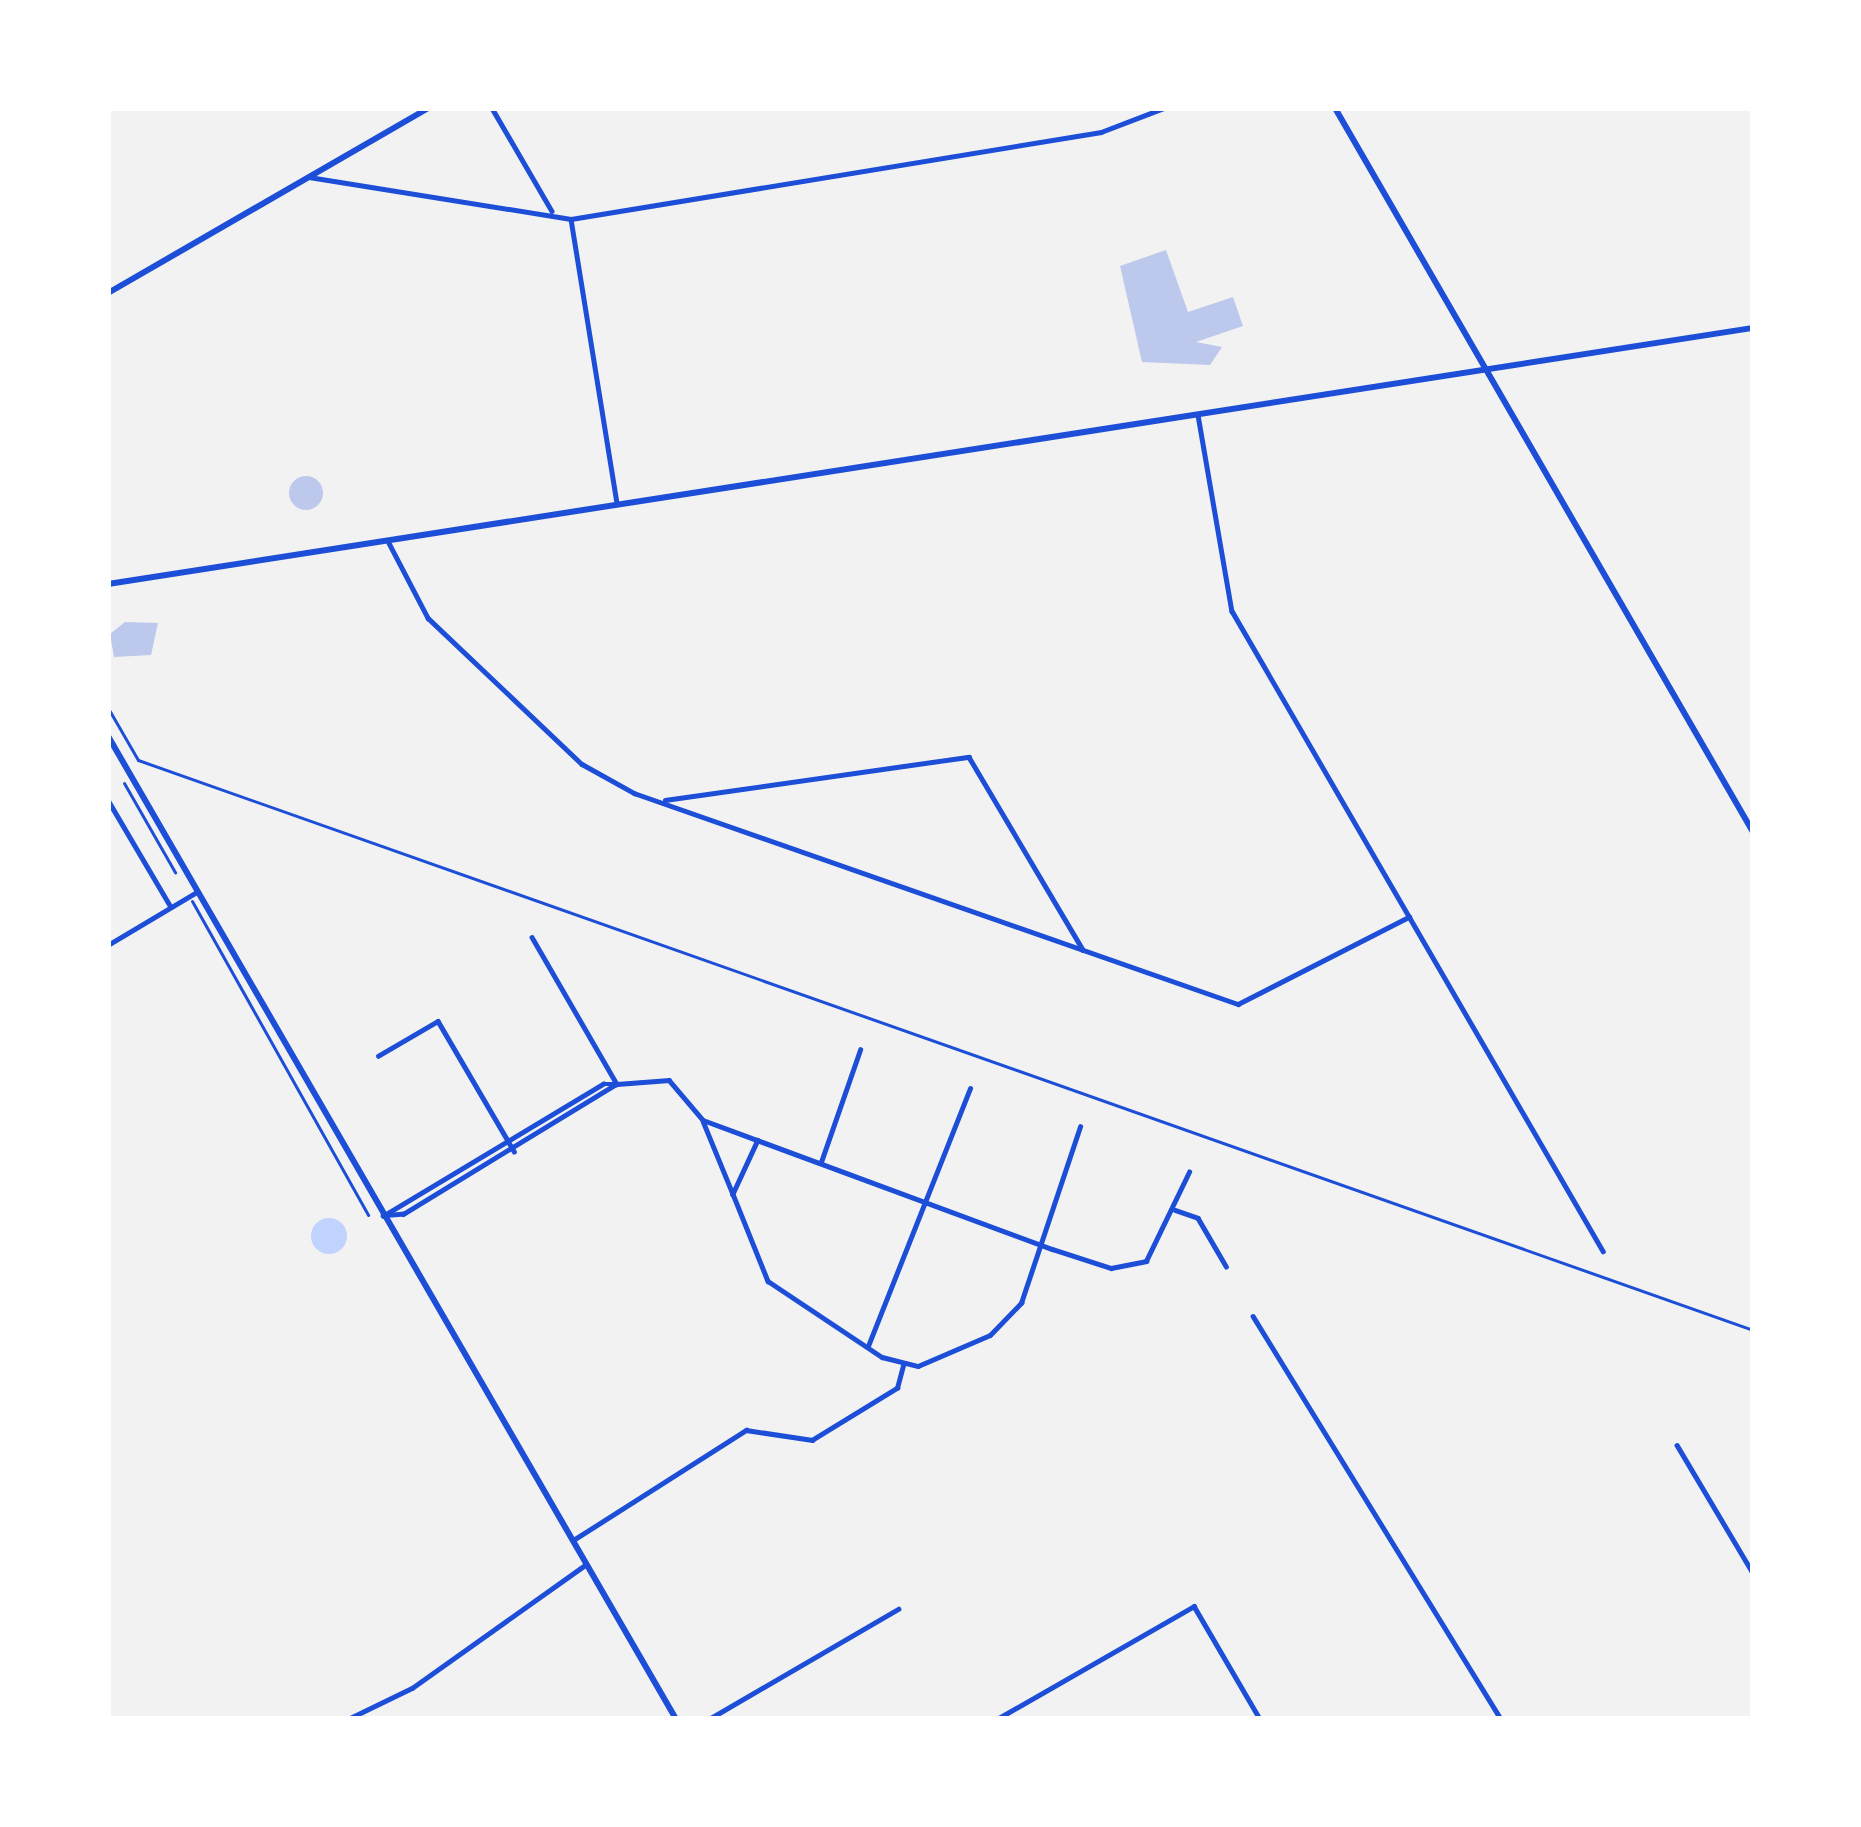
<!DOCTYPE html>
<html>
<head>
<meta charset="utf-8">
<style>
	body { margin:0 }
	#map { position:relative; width:1861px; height:1827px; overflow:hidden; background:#f2f2f2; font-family:Figtree,sans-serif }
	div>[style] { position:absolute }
	.water>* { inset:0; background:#bfd3fe }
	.round { border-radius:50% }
	.building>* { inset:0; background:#bdc9ec }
	.path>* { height:3px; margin:-1.5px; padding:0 1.5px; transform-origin:1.5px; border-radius:1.5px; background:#1d4ed8 }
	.minor>* { height:4.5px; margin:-2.25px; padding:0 2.25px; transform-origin:2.25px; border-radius:2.25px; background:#1d4ed8 }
	.tertiary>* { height:6px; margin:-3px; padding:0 3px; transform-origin:3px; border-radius:3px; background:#1d4ed8 }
	.secondary>* { height:6px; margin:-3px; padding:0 3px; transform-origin:3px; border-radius:3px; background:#1d4ed8 }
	span { translate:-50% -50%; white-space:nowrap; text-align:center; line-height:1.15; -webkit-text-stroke:9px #fff; paint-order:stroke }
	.frame { position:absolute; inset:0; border:111px solid #fff; pointer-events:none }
</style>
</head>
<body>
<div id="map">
	<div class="water">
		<div class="round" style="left:311px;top:1218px;width:36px;height:36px"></div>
	</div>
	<div class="building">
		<div style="clip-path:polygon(1166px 250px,1188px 312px,1233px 297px,1243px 326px,1196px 342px,1222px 347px,1210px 365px,1142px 362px,1120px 266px)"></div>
		<div class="round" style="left:289px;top:476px;width:34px;height:34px"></div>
		<div style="clip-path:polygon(125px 622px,158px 623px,151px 655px,114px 657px,110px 634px)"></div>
	</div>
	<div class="path">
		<div style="left:108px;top:708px;width:60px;rotate:60deg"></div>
		<div style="left:138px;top:760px;width:1713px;rotate:19.44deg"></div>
		<div style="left:124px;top:783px;width:103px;rotate:60.2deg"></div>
		<div style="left:192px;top:901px;width:360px;rotate:60.7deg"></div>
	</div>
	<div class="minor">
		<div style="left:492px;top:108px;width:119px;rotate:59.8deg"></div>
		<div style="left:309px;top:177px;width:265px;rotate:9.1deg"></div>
		<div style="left:571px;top:219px;width:537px;rotate:-9.32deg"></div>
		<div style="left:1101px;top:132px;width:67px;rotate:-20.9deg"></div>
		<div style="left:571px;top:219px;width:288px;rotate:80.8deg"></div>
		<div style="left:1198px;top:415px;width:199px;rotate:80.2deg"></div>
		<div style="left:1232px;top:611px;width:740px;rotate:59.9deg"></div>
		<div style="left:389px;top:543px;width:85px;rotate:62.5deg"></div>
		<div style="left:428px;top:618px;width:212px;rotate:43.5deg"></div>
		<div style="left:582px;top:764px;width:60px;rotate:29.1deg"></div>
		<div style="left:634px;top:793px;width:640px;rotate:19.26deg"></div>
		<div style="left:1238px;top:1004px;width:192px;rotate:-27deg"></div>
		<div style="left:108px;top:800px;width:124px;rotate:59.5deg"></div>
		<div style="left:665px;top:800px;width:307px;rotate:-8.1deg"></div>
		<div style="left:969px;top:757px;width:224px;rotate:59.4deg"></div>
		<div style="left:532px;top:937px;width:170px;rotate:60deg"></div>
		<div style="left:617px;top:1084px;width:52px;rotate:-4.4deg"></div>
		<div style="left:669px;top:1080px;width:52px;rotate:49.6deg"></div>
		<div style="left:703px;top:1120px;width:372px;rotate:20.3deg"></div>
		<div style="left:1052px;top:1249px;width:62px;rotate:17.9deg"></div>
		<div style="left:1111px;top:1268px;width:36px;rotate:-11deg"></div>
		<div style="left:1146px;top:1261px;width:99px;rotate:-64.2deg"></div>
		<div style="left:108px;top:945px;width:104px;rotate:-30.8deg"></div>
		<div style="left:378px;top:1056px;width:69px;rotate:-30.3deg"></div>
		<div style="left:438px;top:1021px;width:151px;rotate:59.7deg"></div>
		<div style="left:603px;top:1084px;width:14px"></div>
		<div style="left:617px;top:1084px;width:250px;rotate:148.6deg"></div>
		<div style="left:404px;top:1214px;width:21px;rotate:175deg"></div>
		<div style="left:383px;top:1216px;width:257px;rotate:-31deg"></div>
		<div style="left:703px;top:1121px;width:79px;rotate:67.7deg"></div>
		<div style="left:758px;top:1140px;width:60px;rotate:114.8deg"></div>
		<div style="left:733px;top:1194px;width:94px;rotate:68.1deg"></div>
		<div style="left:768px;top:1281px;width:137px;rotate:33.7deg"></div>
		<div style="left:882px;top:1357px;width:37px;rotate:14deg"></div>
		<div style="left:918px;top:1366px;width:78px;rotate:-23.3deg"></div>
		<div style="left:990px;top:1335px;width:45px;rotate:-45.9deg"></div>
		<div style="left:1021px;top:1303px;width:186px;rotate:-71.5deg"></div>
		<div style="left:821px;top:1162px;width:119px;rotate:-70.8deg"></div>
		<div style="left:1175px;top:1210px;width:24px;rotate:19deg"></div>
		<div style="left:1198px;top:1218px;width:56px;rotate:59.7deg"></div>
		<div style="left:1253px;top:1316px;width:473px;rotate:58.4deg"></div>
		<div style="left:868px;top:1346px;width:277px;rotate:-68.4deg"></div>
		<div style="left:1677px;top:1445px;width:149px;rotate:59.3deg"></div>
		<div style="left:575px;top:1539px;width:203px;rotate:-32.5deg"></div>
		<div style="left:746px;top:1430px;width:67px;rotate:8.6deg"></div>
		<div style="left:812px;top:1440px;width:100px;rotate:-31.5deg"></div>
		<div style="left:897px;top:1388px;width:24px;rotate:-75deg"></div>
		<div style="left:348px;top:1719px;width:71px;rotate:-25.8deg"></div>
		<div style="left:412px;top:1688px;width:212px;rotate:-35.4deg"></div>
		<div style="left:709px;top:1719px;width:219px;rotate:-30.2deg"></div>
		<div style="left:997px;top:1719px;width:227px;rotate:-29.8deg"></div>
		<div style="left:1194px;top:1606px;width:131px;rotate:59.7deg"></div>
	</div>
	<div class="tertiary">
		<div style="left:1335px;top:108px;width:836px;rotate:60deg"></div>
		<div style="left:108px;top:293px;width:370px;rotate:-30deg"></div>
		<div style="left:108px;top:736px;width:1135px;rotate:59.98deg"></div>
	</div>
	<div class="secondary">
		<div style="left:108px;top:584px;width:1665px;rotate:-8.85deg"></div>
	</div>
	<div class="frame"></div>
</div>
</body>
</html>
